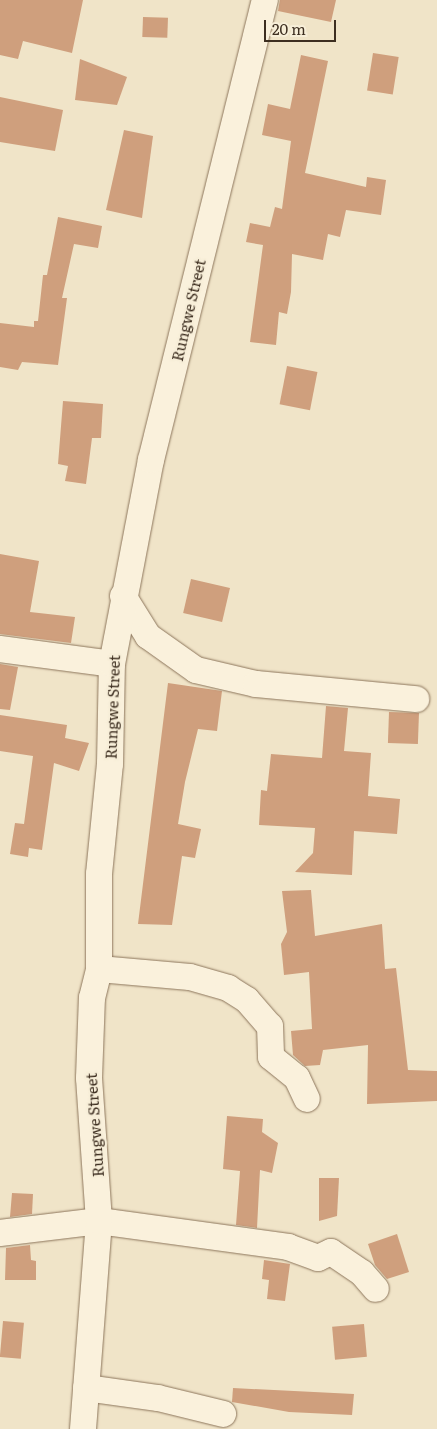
<!DOCTYPE html>
<html>
<head>
<meta charset="utf-8">
<style>
	body { margin:0 }
	#map { position:relative; width:437px; height:1429px; overflow:hidden; background:#f0e4c8; font-family:Literata,serif }
	div>[style] { position:absolute }
	.building>* { inset:0; background:#cf9f7d; transform-origin:0 0 }
	.roads { filter:drop-shadow(0 0 1px #8d765c) drop-shadow(0 0 1px #8d765c) }
	.minor>* { height:26px; margin:-13px; padding:0 13px; transform-origin:13px; border-radius:13px; background:#faf1dc }
	span { translate:-50% -50%; white-space:nowrap; text-align:center; line-height:1.15; -webkit-text-stroke:4.5px #f7eed8; paint-order:stroke }
	.street-label { font-size:15px; color:#3d2e20 }
	.scale { position:absolute; left:264px; top:20px; width:72px; height:22px; box-sizing:border-box; border:2px solid #3d2e20; border-top:0; padding-left:6px; font-size:15px; line-height:18px; white-space:nowrap; color:#3d2e20; -webkit-text-stroke:4px #f7eed8; paint-order:stroke }
</style>
</head>
<body>
<div id="map">
	<div class="building">
		<div style="clip-path:polygon(0 0,83px 0,72px 53px,23px 41px,18px 59px,0 55px)"></div>
		<div style="clip-path:polygon(280px 0,336px 0,331px 22px,278px 11px)"></div>
		<div style="left:143px;top:17px;width:25px;height:20px;rotate:2deg"></div>
		<div style="left:373px;top:53px;width:26px;height:38px;rotate:9deg"></div>
		<div style="clip-path:polygon(301px 55px,328px 61px,305px 173px,366px 187px,367px 177px,386px 180px,381px 215px,346px 210px,340px 237px,328px 234px,323px 260px,292px 254px,291px 292px,287px 314px,279px 312px,276px 345px,250px 342px,263px 245px,246px 242px,250px 223px,270px 227px,275px 207px,282px 209px,291px 141px,262px 135px,268px 104px,290px 109px)"></div>
		<div style="clip-path:polygon(80px 59px,127px 77px,117px 105px,75px 100px)"></div>
		<div style="clip-path:polygon(0 97px,63px 110px,55px 151px,0 142px)"></div>
		<div style="clip-path:polygon(124px 130px,153px 136px,142px 218px,106px 210px)"></div>
		<div style="clip-path:polygon(58px 217px,102px 226px,98px 248px,74px 244px,62px 298px,67px 298px,58px 365px,22px 362px,18px 370px,0 367px,0 323px,34px 327px,34px 321px,38px 321px,43px 275px,47px 275px)"></div>
		<div style="left:287px;top:366px;width:31px;height:39px;rotate:11deg"></div>
		<div style="clip-path:polygon(63px 401px,103px 404px,101px 438px,92px 438px,86px 484px,65px 481px,68px 466px,58px 464px)"></div>
		<div style="clip-path:polygon(0 554px,39px 561px,30px 612px,75px 617px,71px 643px,0 634px)"></div>
		<div style="left:191px;top:579px;width:40px;height:35px;rotate:13deg"></div>
		<div style="clip-path:polygon(0 664px,18px 667px,10px 710px,0 709px)"></div>
		<div style="clip-path:polygon(168px 683px,222px 691px,217px 731px,198px 729px,185px 782px,178px 824px,201px 829px,195px 858px,182px 856px,172px 925px,138px 924px)"></div>
		<div style="clip-path:polygon(326px 706px,348px 708px,344px 751px,371px 753px,368px 796px,400px 799px,397px 834px,354px 831px,352px 875px,295px 872px,313px 853px,315px 828px,259px 825px,261px 790px,267px 791px,271px 754px,322px 758px)"></div>
		<div style="left:389px;top:712px;width:30px;height:31px;rotate:2deg"></div>
		<div style="clip-path:polygon(0 715px,67px 725px,65px 738px,89px 743px,79px 771px,54px 763px,42px 850px,29px 848px,28px 857px,10px 854px,15px 823px,24px 824px,33px 756px,0 751px)"></div>
		<div style="clip-path:polygon(311px 890px,315px 936px,382px 924px,385px 969px,396px 968px,408px 1070px,437px 1071px,437px 1101px,367px 1104px,368px 1045px,323px 1050px,320px 1065px,305px 1066px,293px 1055px,291px 1031px,312px 1029px,309px 972px,284px 975px,281px 944px,287px 932px,282px 891px)"></div>
		<div style="clip-path:polygon(227px 1116px,263px 1119px,262px 1132px,278px 1143px,272px 1173px,260px 1170px,257px 1228px,236px 1225px,240px 1171px,223px 1169px)"></div>
		<div style="clip-path:polygon(319px 1178px,339px 1178px,337px 1216px,319px 1221px)"></div>
		<div style="clip-path:polygon(12px 1193px,33px 1194px,32px 1214px,10px 1217px)"></div>
		<div style="clip-path:polygon(397px 1234px,409px 1272px,387px 1279px,375px 1265px,368px 1244px)"></div>
		<div style="clip-path:polygon(30px 1245px,31px 1260px,36px 1261px,36px 1280px,5px 1280px,6px 1248px)"></div>
		<div style="clip-path:polygon(264px 1260px,290px 1264px,285px 1301px,267px 1299px,269px 1280px,262px 1279px)"></div>
		<div style="left:3px;top:1321px;width:21px;height:36px;rotate:5deg"></div>
		<div style="left:364px;top:1324px;width:33px;height:32px;rotate:85deg"></div>
		<div style="clip-path:polygon(233px 1388px,354px 1394px,352px 1415px,289px 1412px,232px 1402px)"></div>
	</div>
	<div class="roads">
		<div class="minor">
			<div style="left:123px;top:596px;width:47px;rotate:58deg"></div>
			<div style="left:148px;top:636px;width:59px;rotate:35.3deg"></div>
			<div style="left:196px;top:670px;width:62px;rotate:13.1deg"></div>
			<div style="left:256px;top:684px;width:161px;rotate:5.4deg"></div>
			<div style="left:0;top:649px;width:113px;rotate:7.6deg"></div>
			<div style="left:99px;top:969px;width:91px;rotate:5deg"></div>
			<div style="left:190px;top:977px;width:40px;rotate:16deg"></div>
			<div style="left:228px;top:988px;width:22px;rotate:32deg"></div>
			<div style="left:247px;top:1000px;width:35px;rotate:49deg"></div>
			<div style="left:270px;top:1026px;width:31px;rotate:88deg"></div>
			<div style="left:271px;top:1057px;width:33px;rotate:39deg"></div>
			<div style="left:297px;top:1078px;width:23px;rotate:65deg"></div>
			<div style="left:0;top:1233px;width:100px;rotate:-6.9deg"></div>
			<div style="left:99px;top:1221px;width:191px;rotate:7.8deg"></div>
			<div style="left:288px;top:1247px;width:32px;rotate:20deg"></div>
			<div style="left:318px;top:1258px;width:14px;rotate:-25deg"></div>
			<div style="left:331px;top:1252px;width:37px;rotate:34deg"></div>
			<div style="left:362px;top:1273px;width:21px;rotate:49deg"></div>
			<div style="left:86px;top:1388px;width:73px;rotate:7.9deg"></div>
			<div style="left:158px;top:1398px;width:67px;rotate:13.8deg"></div>
			<div style="left:83px;top:1429px;width:209px;rotate:-85.6deg"></div>
			<div style="left:99px;top:1221px;width:143px;rotate:-94deg"></div>
			<div style="left:89px;top:1078px;width:80px;rotate:-87.9deg"></div>
			<div style="left:92px;top:998px;width:30px;rotate:-76deg"></div>
			<div style="left:99px;top:969px;width:95px;rotate:-90deg"></div>
			<div style="left:99px;top:874px;width:111px;rotate:-84.3deg"></div>
			<div style="left:110px;top:764px;width:100px;rotate:-88.9deg"></div>
			<div style="left:112px;top:664px;width:208px;rotate:-79.2deg"></div>
			<div style="left:151px;top:460px;width:474px;rotate:-76.1deg"></div>
		</div>
	</div>
	<div class="street-label">
		<span style="left:188px;top:310px;rotate:-77deg">Rungwe Street</span>
		<span style="left:112px;top:707px;rotate:-88deg">Rungwe Street</span>
		<span style="left:94px;top:1125px;rotate:-94deg">Rungwe Street</span>
	</div>
	<div class="scale">20 m</div>
</div>
</body>
</html>
